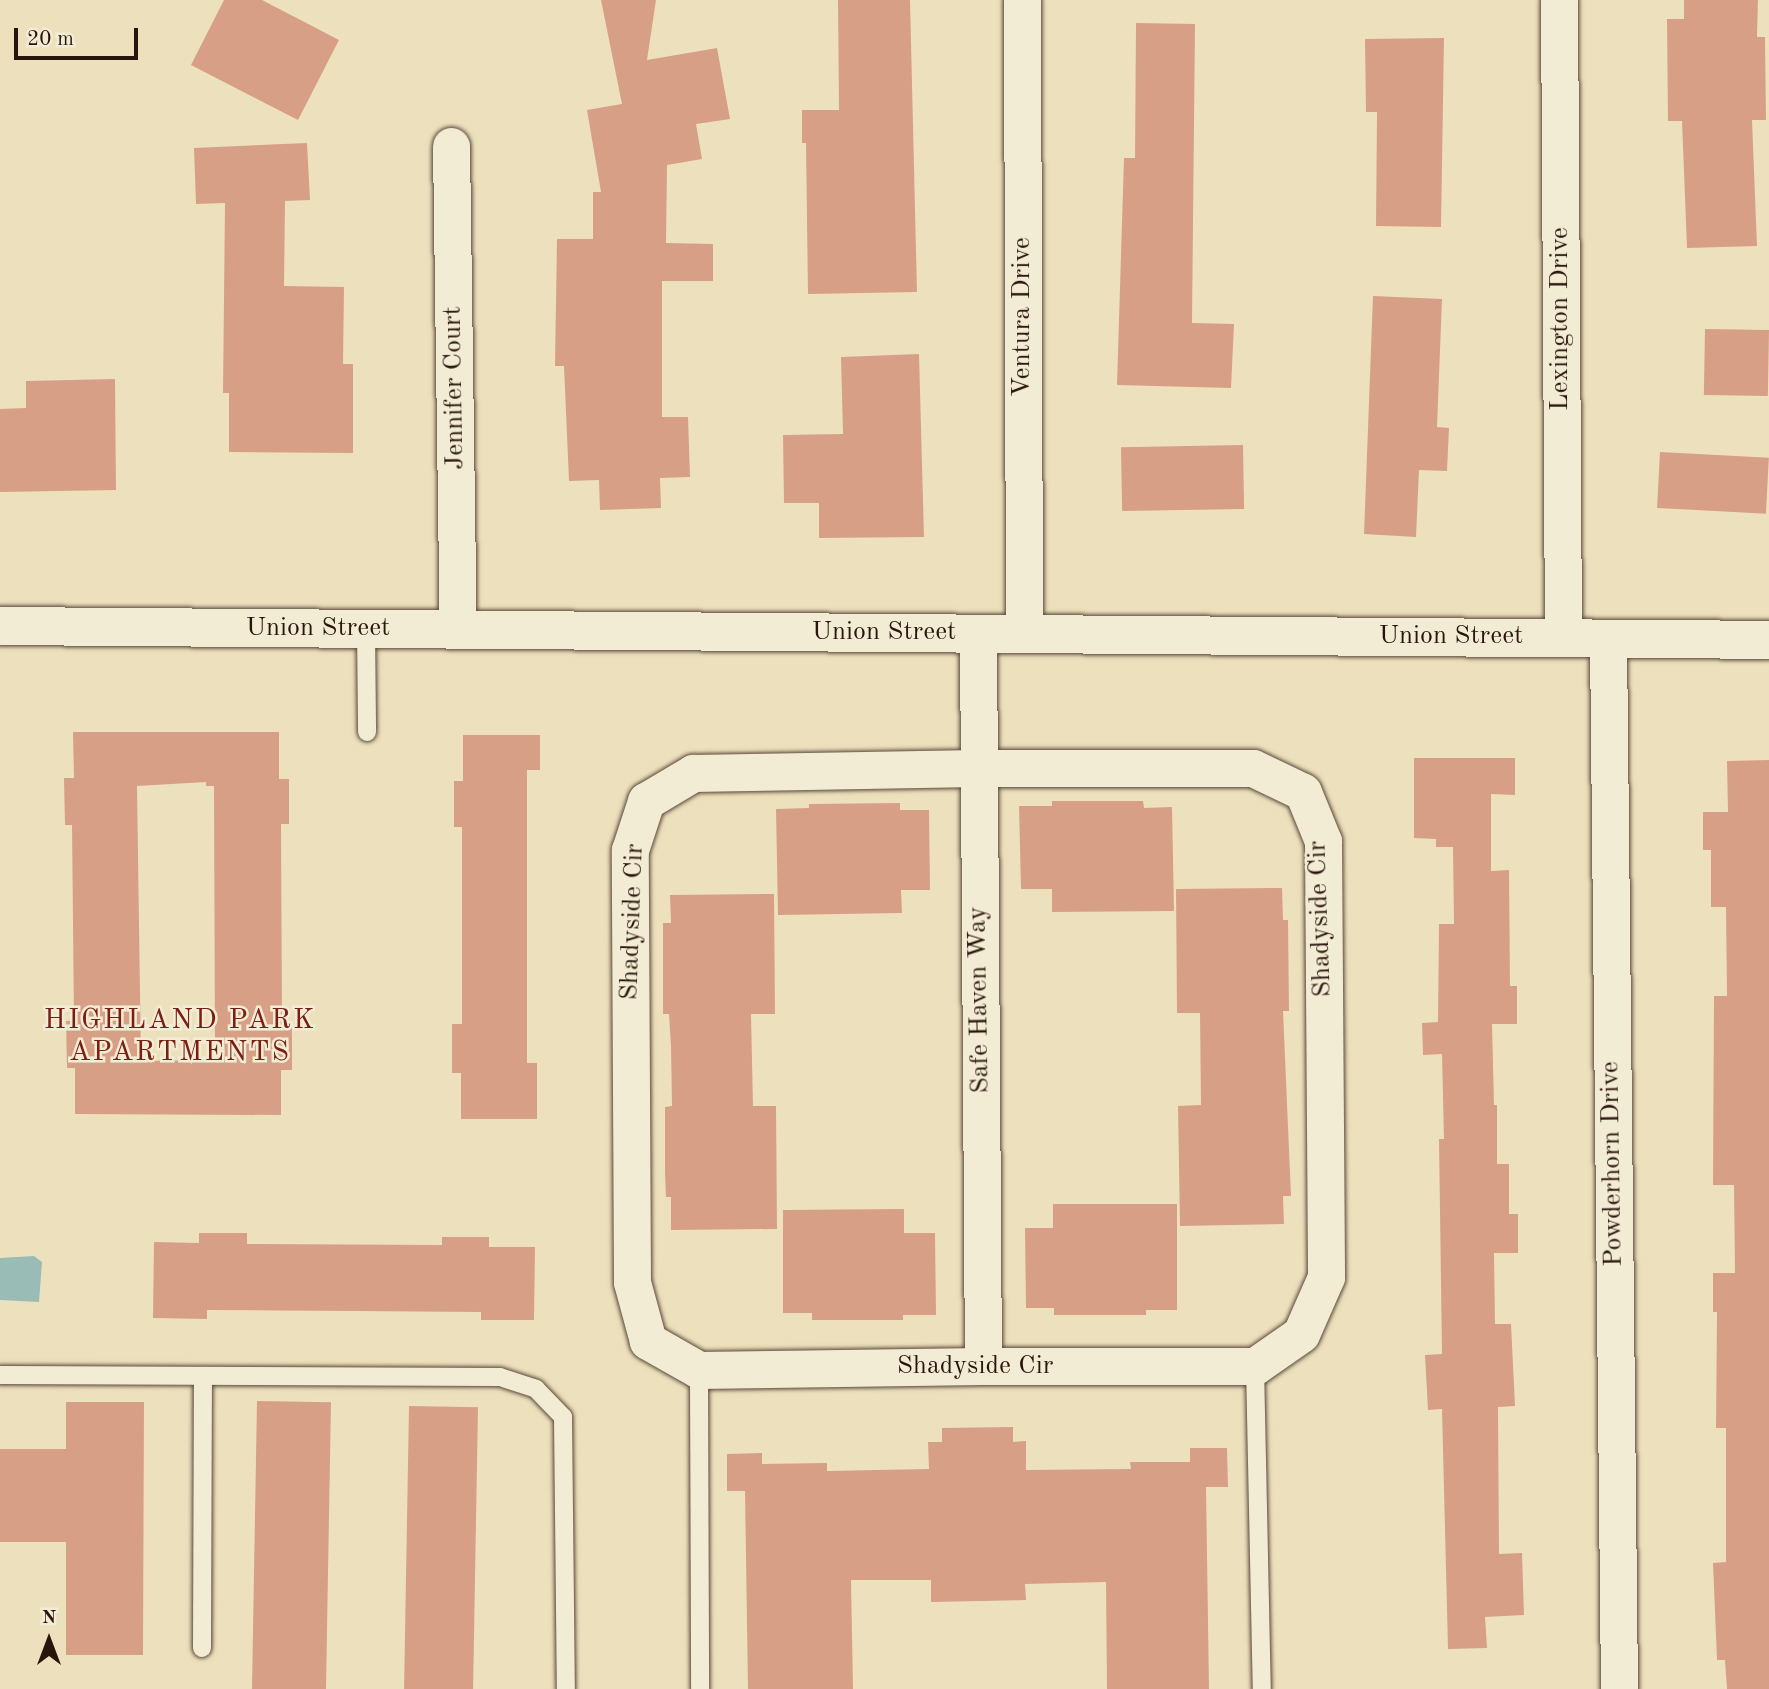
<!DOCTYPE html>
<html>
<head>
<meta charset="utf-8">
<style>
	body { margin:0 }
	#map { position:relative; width:1769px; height:1689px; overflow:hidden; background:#ede1bd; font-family:"Old Standard TT",serif }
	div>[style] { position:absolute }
	.water>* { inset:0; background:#9abcb6 }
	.building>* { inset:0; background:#d79f86; transform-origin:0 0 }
	.roads { filter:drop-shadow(0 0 2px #5b4839) drop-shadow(0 0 2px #5b4839) }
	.service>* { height:18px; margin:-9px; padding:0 9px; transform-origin:9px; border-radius:9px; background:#f3ecd4 }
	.minor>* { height:37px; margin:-18.5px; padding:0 18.5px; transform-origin:18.5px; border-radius:18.5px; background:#f3ecd4 }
	.tertiary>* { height:38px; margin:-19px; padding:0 19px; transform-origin:19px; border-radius:19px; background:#f3ecd4 }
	span { translate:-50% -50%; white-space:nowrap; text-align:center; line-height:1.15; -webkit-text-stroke:5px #f3ecd4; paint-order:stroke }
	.street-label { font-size:26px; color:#2a150d }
	.neighbourhood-label { font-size:28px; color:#7a1f14; letter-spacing:2px }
	.north { position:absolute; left:14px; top:1605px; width:70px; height:70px; -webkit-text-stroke:5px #f3ecd4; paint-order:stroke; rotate:0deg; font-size:19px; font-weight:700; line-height:28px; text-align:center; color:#2a150d }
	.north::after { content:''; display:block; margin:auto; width:24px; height:32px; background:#2a150d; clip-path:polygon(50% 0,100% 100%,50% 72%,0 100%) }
	.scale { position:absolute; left:14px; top:28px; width:124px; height:32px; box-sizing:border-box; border:4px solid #2a150d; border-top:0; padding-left:9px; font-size:21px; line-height:24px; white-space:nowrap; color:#2a150d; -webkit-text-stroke:5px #f3ecd4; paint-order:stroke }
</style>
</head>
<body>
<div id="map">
	<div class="water">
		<div style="clip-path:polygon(34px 1256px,42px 1262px,39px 1302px,0 1300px,0 1258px)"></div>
	</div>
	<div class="building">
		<div style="clip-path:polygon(224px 0,262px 0,339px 40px,298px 120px,191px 65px)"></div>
		<div style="clip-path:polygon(601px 0,656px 0,647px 60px,717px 48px,730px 119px,696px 124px,702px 159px,667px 165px,666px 243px,713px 244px,713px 281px,662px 281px,662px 417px,688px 417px,690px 477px,660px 478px,661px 508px,600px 510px,599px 480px,569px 481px,564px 366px,555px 366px,557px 239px,593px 239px,593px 192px,601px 192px,587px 110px,622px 104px)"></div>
		<div style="clip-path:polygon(838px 0,910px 0,917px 292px,808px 294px,806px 143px,802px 143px,802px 110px,839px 110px)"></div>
		<div style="clip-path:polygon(1684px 0,1758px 0,1757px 37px,1765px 37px,1766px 120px,1752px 120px,1757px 246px,1687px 248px,1682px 121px,1668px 121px,1667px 19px,1684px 19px)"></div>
		<div style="clip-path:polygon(1136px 23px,1195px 24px,1192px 323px,1234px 324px,1231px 388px,1117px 385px,1124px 158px,1135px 158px)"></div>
		<div style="clip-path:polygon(1444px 38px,1441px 227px,1376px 226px,1377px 112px,1366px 112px,1365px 39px)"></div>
		<div style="clip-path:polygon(307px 143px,310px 200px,285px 201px,284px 286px,344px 287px,343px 364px,353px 364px,353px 453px,229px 452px,229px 393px,223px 393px,225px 203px,196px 204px,194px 148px)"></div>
		<div style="clip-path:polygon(1373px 296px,1442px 299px,1437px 427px,1449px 428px,1447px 471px,1419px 470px,1416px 537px,1364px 534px)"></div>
		<div style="left:1705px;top:329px;width:64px;height:66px;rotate:1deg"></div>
		<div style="clip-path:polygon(919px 354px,924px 537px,819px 538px,819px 503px,784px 503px,783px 435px,843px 434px,841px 357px)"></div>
		<div style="clip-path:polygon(115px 379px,116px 490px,0 492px,0 409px,26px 408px,26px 381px)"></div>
		<div style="left:1243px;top:445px;width:64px;height:122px;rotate:89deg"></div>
		<div style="left:1660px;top:452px;width:109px;height:56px;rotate:3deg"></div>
		<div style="clip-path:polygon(evenodd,73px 732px,279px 732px,279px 779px,289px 779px,289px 824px,281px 824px,282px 1021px,292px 1021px,292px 1070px,281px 1070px,281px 1115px,75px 1114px,75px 1068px,67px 1068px,66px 1021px,74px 1021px,72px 825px,65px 825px,64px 778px,74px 778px,73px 732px,206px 782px,206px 786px,214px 786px,215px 1060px,141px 1061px,137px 786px,206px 782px)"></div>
		<div style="clip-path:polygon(463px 735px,540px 735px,540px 770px,527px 770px,527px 1063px,537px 1063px,537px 1119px,461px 1119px,461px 1073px,452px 1073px,452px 1024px,462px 1024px,462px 827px,454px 827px,454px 781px,463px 781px)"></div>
		<div style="clip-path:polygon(1414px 758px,1515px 758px,1515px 795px,1491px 794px,1491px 871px,1509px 870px,1510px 986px,1517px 986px,1517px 1024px,1492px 1024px,1494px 1105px,1497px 1105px,1497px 1164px,1509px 1164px,1509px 1214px,1518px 1214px,1518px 1253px,1494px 1253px,1495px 1324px,1511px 1324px,1515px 1406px,1498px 1407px,1499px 1554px,1522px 1553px,1524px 1615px,1485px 1617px,1487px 1648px,1448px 1649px,1442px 1409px,1428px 1410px,1425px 1355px,1442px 1354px,1439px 1139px,1444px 1139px,1442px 1054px,1423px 1055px,1422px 1023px,1438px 1022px,1439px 924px,1454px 924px,1453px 847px,1436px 847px,1436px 839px,1414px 838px)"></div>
		<div style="clip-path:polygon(1769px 760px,1769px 1689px,1727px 1689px,1725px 1660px,1717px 1660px,1713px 1563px,1726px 1562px,1726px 1428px,1716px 1428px,1717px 1312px,1713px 1312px,1713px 1273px,1735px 1273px,1734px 1185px,1713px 1185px,1714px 996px,1727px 996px,1726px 907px,1711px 907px,1711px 850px,1703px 850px,1703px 812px,1728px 812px,1727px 761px)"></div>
		<div style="clip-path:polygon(1052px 801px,1143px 801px,1144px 808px,1172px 807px,1174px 911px,1052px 912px,1052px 889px,1021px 889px,1019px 806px,1052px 806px)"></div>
		<div style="clip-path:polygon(900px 803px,900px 810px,929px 810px,930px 890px,901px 890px,902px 913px,778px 915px,776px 809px,809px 808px,809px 804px)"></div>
		<div style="clip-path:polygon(1282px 888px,1283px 920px,1288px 920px,1289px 1011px,1283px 1011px,1291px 1196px,1283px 1196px,1284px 1224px,1180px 1226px,1178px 1106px,1201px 1105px,1200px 1013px,1177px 1013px,1176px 889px)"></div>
		<div style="clip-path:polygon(774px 894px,775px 1014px,751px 1014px,753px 1106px,776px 1106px,777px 1229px,671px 1230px,671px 1197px,666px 1197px,665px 1173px,665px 1107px,672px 1106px,671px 1046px,669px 1014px,663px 1014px,663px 923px,671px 923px,670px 895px)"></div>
		<div style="clip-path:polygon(1053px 1204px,1177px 1204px,1177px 1310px,1146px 1310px,1146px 1315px,1054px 1315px,1054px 1308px,1026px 1308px,1025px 1228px,1053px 1228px)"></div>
		<div style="clip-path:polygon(904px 1209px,904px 1233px,935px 1233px,936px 1315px,903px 1315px,903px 1320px,812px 1320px,812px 1313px,783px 1313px,783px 1210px)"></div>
		<div style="clip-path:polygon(199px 1233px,247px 1233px,247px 1244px,442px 1245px,442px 1237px,489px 1237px,489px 1247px,535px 1247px,534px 1320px,481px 1320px,481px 1312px,207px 1310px,207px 1319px,153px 1318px,154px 1242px,199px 1243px)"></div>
		<div style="left:257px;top:1401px;width:74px;height:288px;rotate:1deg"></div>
		<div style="clip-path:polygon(66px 1402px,144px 1402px,143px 1655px,66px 1655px,66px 1542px,0 1542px,0 1449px,66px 1449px)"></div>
		<div style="left:409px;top:1406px;width:69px;height:283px;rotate:1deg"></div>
		<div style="clip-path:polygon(1013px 1427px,1013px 1442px,1026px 1441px,1026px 1470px,1131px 1469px,1130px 1462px,1190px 1462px,1190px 1448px,1227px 1448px,1228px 1487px,1206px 1487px,1209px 1689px,1107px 1689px,1106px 1582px,1025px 1584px,1026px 1600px,931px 1602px,931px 1580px,851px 1580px,853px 1689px,748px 1689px,745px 1491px,727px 1491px,727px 1454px,762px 1453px,762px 1464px,827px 1463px,827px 1471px,929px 1469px,928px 1442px,942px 1442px,942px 1428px)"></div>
	</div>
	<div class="roads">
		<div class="service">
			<div style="left:366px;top:629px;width:103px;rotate:89.4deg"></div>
			<div style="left:1255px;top:1366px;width:323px;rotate:88.8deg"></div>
			<div style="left:699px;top:1370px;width:319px;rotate:89.8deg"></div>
			<div style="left:0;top:1375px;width:500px;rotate:0.23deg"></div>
			<div style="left:500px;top:1377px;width:38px;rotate:18deg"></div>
			<div style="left:536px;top:1389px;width:39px;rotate:46deg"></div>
			<div style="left:563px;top:1417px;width:272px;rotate:89.4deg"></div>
			<div style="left:202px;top:1648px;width:272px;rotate:-89.8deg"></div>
		</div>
		<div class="minor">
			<div style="left:1022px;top:0;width:634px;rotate:89.82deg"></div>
			<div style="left:1559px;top:0;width:638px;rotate:89.64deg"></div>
			<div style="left:451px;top:146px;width:484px;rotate:89.2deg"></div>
			<div style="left:978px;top:634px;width:732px;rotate:89.61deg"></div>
			<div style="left:1608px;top:639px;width:1050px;rotate:89.4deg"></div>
			<div style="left:977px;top:768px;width:276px"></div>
			<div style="left:1253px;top:768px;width:55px;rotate:25.6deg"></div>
			<div style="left:1303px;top:792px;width:53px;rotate:67.8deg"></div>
			<div style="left:1323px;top:841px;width:436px;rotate:89.6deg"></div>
			<div style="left:1326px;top:1277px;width:62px;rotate:113.7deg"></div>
			<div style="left:1301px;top:1334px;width:56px;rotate:145.2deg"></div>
			<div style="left:1255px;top:1366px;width:272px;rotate:180deg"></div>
			<div style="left:983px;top:1366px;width:284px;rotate:179.2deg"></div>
			<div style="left:699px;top:1370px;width:59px;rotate:-150.4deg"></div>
			<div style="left:648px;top:1341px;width:61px;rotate:-105.2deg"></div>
			<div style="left:632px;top:1282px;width:432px;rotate:-90.3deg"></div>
			<div style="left:630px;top:850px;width:52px;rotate:-71.9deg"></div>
			<div style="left:646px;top:801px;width:55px;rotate:-30.8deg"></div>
			<div style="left:693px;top:773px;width:284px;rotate:-1deg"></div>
		</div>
		<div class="tertiary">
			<div style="left:0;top:626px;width:1769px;rotate:0.45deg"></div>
		</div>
	</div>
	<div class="street-label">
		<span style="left:1023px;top:317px;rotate:-90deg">Ventura Drive</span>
		<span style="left:1561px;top:319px;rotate:-90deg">Lexington Drive</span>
		<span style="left:455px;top:388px;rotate:-91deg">Jennifer Court</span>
		<span style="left:318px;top:629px">Union Street</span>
		<span style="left:884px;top:633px">Union Street</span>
		<span style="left:1451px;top:637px">Union Street</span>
		<span style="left:1321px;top:919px;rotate:-92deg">Shadyside Cir</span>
		<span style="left:633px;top:922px;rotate:-88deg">Shadyside Cir</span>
		<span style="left:980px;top:1000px;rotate:-91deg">Safe Haven Way</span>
		<span style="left:1613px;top:1164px;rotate:-91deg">Powderhorn Drive</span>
		<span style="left:975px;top:1367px">Shadyside Cir</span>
	</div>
	<div class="neighbourhood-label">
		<span style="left:180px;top:1037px">HIGHLAND PARK<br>APARTMENTS</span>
	</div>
	<div class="north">N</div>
	<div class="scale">20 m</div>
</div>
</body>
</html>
